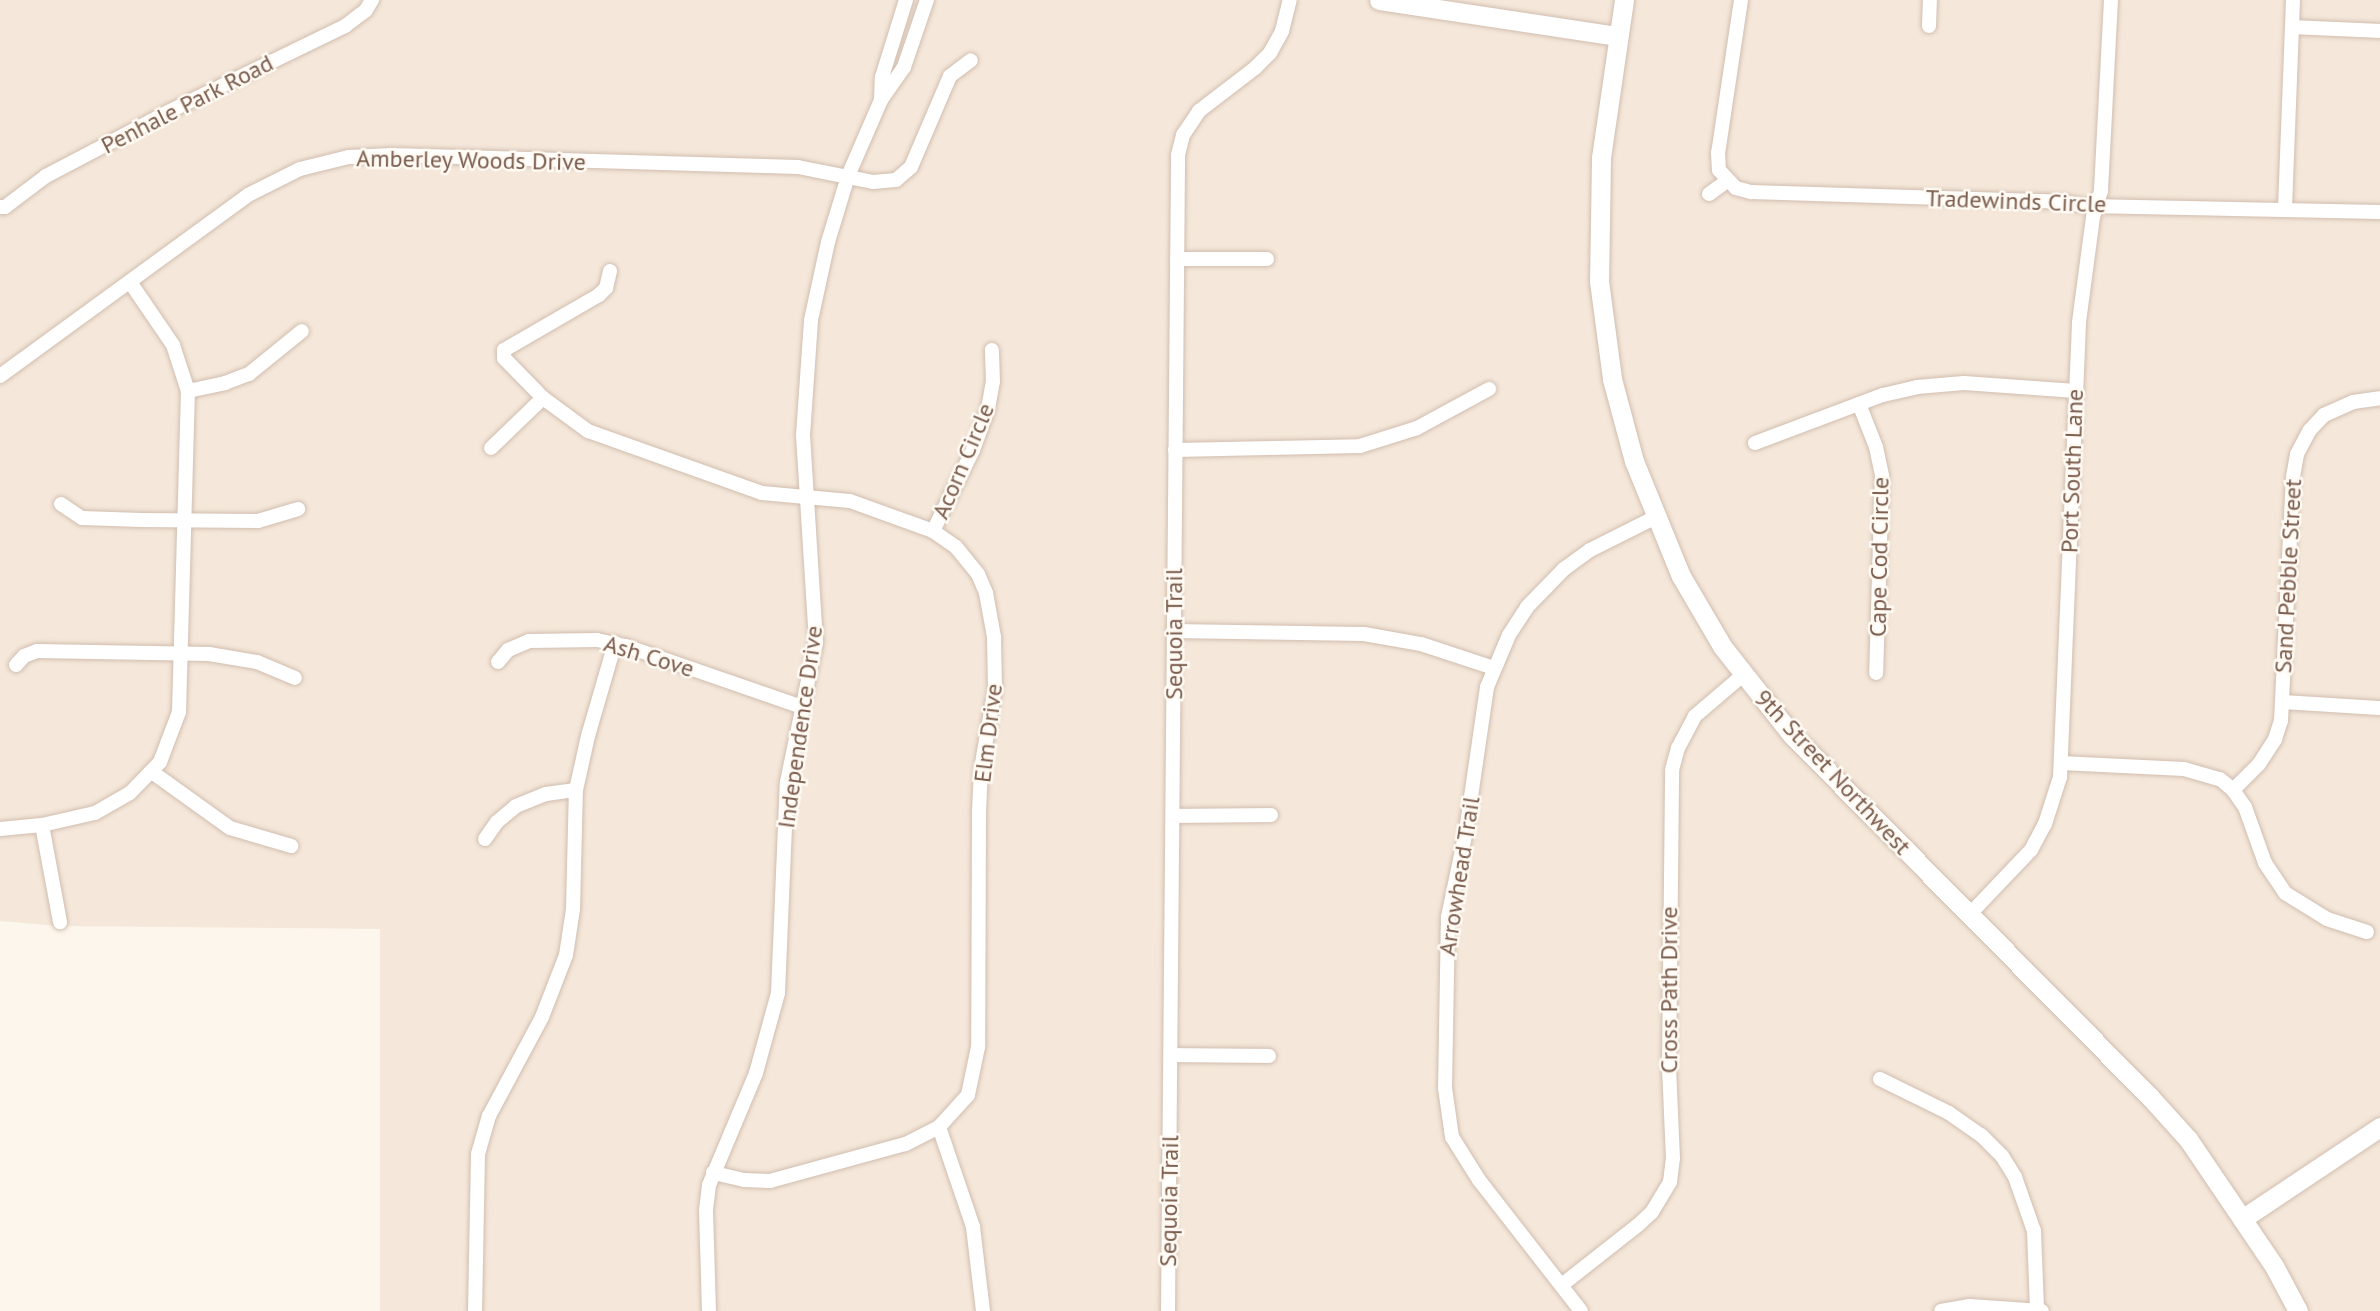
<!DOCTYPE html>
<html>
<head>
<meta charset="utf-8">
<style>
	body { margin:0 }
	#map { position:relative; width:2380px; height:1311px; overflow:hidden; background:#fdf6ec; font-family:"PT Sans",sans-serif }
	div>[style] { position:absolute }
	.residential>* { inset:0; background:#f5e8da }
	.roads { filter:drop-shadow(0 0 2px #d1beb0) drop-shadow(0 0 2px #d1beb0) }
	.street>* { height:14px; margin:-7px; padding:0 7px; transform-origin:7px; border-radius:7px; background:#fff }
	.secondary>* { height:19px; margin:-9.5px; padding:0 9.5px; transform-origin:9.5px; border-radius:9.5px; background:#fff }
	span { translate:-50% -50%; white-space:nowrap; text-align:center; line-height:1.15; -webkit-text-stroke:5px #fffaf3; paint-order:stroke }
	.street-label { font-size:24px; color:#7a5c4d }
</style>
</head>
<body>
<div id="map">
	<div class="residential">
		<div style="clip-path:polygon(0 0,2380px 0,2380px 1311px,380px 1311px,380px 929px,58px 926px,0 921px)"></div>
	</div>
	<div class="roads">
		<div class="street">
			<div style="left:1741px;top:0;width:155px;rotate:98.5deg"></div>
			<div style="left:1718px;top:153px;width:17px;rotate:87deg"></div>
			<div style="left:1719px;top:170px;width:25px;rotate:47deg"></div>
			<div style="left:1736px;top:188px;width:16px;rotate:15deg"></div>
			<div style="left:1751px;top:192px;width:311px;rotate:1.8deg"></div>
			<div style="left:2062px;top:202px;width:26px;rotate:9deg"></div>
			<div style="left:2088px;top:206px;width:292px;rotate:1.2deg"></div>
			<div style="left:1929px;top:26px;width:26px;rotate:-88deg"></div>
			<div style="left:2292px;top:27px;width:88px;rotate:2.6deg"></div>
			<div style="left:881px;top:100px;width:23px;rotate:-88deg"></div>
			<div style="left:882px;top:77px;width:81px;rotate:-72.7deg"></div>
			<div style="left:1709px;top:194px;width:22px;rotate:-36deg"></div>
			<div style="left:0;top:207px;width:5px"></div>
			<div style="left:5px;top:207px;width:51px;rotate:-37.1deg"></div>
			<div style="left:46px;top:176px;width:138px;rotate:-27.7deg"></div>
			<div style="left:168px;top:112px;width:197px;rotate:-25.9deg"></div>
			<div style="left:345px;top:26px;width:26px;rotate:-37deg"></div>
			<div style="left:366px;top:10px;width:12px;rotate:-59deg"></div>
			<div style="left:2285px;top:208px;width:208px;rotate:-87.8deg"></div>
			<div style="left:1177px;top:259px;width:90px"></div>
			<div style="left:610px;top:271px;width:17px;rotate:103deg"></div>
			<div style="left:606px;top:288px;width:10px;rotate:135deg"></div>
			<div style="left:599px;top:295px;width:110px;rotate:149.9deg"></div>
			<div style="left:504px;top:350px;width:8px;rotate:90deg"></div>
			<div style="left:504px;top:358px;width:56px;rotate:45.7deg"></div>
			<div style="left:543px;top:398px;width:56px;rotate:36.3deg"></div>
			<div style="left:588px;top:431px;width:185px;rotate:19.6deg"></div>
			<div style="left:762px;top:493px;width:88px;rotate:5.2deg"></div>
			<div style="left:850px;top:501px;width:88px;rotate:19.9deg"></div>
			<div style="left:933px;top:531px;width:28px;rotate:35deg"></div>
			<div style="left:956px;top:547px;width:35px;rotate:51deg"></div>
			<div style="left:978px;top:574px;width:21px;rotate:67deg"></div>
			<div style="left:986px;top:593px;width:45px;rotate:79.7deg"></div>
			<div style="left:994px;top:637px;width:51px;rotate:88.9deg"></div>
			<div style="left:995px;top:688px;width:82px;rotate:99.8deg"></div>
			<div style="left:981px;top:769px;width:42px;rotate:92.7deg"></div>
			<div style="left:979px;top:811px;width:236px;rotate:90.2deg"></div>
			<div style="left:978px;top:1047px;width:49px;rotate:101.8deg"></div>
			<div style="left:968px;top:1095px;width:43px;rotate:132.2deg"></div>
			<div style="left:939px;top:1127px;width:38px;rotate:153deg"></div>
			<div style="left:905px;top:1144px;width:140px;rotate:164.7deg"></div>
			<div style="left:770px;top:1181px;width:26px;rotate:-178deg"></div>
			<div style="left:744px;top:1180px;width:32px;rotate:-167deg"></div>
			<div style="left:0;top:376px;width:307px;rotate:-36.1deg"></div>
			<div style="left:248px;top:195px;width:58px;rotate:-26.6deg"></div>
			<div style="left:300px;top:169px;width:50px;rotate:-13.8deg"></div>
			<div style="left:349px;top:157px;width:43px;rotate:-2.7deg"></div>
			<div style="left:392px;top:155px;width:406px;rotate:1.7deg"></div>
			<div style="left:798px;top:167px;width:76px;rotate:11.3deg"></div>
			<div style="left:873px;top:182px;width:23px;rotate:-5deg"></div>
			<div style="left:896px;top:180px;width:20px;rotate:-41deg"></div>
			<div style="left:911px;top:167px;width:99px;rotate:-66.8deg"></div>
			<div style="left:950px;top:76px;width:26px;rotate:-37deg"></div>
			<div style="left:188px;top:391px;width:38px;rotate:-12deg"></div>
			<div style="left:225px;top:383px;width:26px;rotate:-21deg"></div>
			<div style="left:249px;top:374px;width:68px;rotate:-39.1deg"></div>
			<div style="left:1859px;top:404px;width:46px;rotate:68.4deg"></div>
			<div style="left:1876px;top:447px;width:30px;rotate:78deg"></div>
			<div style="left:1882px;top:476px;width:197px;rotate:91.7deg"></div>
			<div style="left:1755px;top:443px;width:137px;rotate:-20.6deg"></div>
			<div style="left:1883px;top:395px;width:35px;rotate:-13deg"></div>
			<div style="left:1917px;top:387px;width:47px;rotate:-4.9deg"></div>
			<div style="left:1964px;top:383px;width:112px;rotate:4.1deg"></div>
			<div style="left:491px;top:448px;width:72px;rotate:-43.9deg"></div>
			<div style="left:1175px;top:450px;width:185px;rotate:-1.2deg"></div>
			<div style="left:1360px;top:446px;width:60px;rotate:-17.5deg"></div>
			<div style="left:1417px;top:428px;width:82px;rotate:-28.4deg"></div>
			<div style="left:61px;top:504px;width:25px;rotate:34deg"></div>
			<div style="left:82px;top:518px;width:59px;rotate:1.9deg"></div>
			<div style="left:141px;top:520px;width:117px;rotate:0.5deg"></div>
			<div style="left:258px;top:521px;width:42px;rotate:-16.7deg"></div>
			<div style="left:933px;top:531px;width:90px;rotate:-63.7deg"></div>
			<div style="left:973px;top:450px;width:44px;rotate:-69.9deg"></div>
			<div style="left:988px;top:409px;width:27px;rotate:-80deg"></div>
			<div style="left:993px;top:382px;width:32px;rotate:-92deg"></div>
			<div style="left:1173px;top:631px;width:191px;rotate:0.9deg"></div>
			<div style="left:1364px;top:634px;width:58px;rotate:10deg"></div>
			<div style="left:1421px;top:644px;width:77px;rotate:18.2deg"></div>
			<div style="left:498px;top:662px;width:16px;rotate:-50deg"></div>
			<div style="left:508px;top:650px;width:23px;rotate:-23deg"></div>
			<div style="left:529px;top:641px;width:68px;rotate:-0.8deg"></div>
			<div style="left:597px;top:640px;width:30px;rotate:12deg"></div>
			<div style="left:626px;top:646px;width:186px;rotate:19.1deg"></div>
			<div style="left:16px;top:665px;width:12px;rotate:-48deg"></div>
			<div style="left:24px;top:656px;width:14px;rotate:-21deg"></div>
			<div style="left:37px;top:651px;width:172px;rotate:1deg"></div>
			<div style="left:209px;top:654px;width:49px;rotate:9.5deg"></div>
			<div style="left:257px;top:662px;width:41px;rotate:22.8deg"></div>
			<div style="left:2282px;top:702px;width:98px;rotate:3.5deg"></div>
			<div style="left:2061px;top:763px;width:123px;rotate:2.8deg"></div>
			<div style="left:2184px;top:769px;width:37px;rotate:16deg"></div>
			<div style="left:2220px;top:779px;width:17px;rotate:40deg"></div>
			<div style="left:2233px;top:790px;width:21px;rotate:55deg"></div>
			<div style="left:2245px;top:807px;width:59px;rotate:70.3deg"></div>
			<div style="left:2265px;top:863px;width:36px;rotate:56deg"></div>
			<div style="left:2285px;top:893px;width:49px;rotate:31.8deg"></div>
			<div style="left:2327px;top:919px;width:42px;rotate:18deg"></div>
			<div style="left:152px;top:772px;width:96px;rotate:35.7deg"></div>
			<div style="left:230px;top:828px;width:64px;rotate:16.4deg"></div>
			<div style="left:2233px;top:790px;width:37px;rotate:-45deg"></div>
			<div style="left:2259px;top:764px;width:30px;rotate:-57deg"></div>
			<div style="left:2275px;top:739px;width:19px;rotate:-72deg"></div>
			<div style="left:2281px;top:721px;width:244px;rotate:-87.2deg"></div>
			<div style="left:2293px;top:477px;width:23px;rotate:-80deg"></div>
			<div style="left:2297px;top:454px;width:27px;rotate:-62deg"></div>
			<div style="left:2310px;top:430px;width:21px;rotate:-47deg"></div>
			<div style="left:2324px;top:415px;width:32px;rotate:-24deg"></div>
			<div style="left:2353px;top:402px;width:27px;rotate:-8deg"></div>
			<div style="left:1173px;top:816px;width:98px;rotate:-0.6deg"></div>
			<div style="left:42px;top:825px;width:99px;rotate:79.5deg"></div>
			<div style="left:0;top:829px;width:42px;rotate:-5.4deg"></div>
			<div style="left:42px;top:825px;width:54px;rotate:-12.8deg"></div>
			<div style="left:95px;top:813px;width:40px;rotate:-29.7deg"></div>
			<div style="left:130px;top:793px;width:43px;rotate:-45.9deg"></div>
			<div style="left:160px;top:762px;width:53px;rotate:-69.2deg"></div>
			<div style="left:179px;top:712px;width:321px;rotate:-88.4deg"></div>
			<div style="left:188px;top:391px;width:48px;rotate:-108.1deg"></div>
			<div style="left:173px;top:345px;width:76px;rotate:-124.3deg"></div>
			<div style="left:485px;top:839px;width:21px;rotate:-55deg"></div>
			<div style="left:497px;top:822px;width:25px;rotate:-40deg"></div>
			<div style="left:516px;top:806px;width:32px;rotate:-22deg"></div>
			<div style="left:546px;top:794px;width:30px;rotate:-8deg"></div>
			<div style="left:1970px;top:914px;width:88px;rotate:-46.4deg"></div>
			<div style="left:2031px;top:850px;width:30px;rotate:-62deg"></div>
			<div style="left:2045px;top:824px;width:49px;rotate:-72.3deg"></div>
			<div style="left:2060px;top:777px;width:455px;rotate:-87.6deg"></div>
			<div style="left:2079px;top:322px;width:106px;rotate:-82.4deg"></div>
			<div style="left:2093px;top:217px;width:28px;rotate:-73deg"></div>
			<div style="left:2101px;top:190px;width:190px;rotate:-87deg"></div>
			<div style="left:1171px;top:1055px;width:98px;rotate:0.6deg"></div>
			<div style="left:1880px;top:1079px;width:77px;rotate:26.2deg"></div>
			<div style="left:1949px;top:1113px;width:39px;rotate:35deg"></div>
			<div style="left:1981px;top:1135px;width:30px;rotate:45deg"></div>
			<div style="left:2002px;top:1156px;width:25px;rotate:58deg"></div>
			<div style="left:2015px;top:1177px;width:57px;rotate:70.6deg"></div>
			<div style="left:2034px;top:1231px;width:79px;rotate:87.8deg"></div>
			<div style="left:939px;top:1127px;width:106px;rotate:71.2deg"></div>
			<div style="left:973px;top:1227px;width:85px;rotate:83.2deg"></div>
			<div style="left:1563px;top:1284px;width:95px;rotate:-38.2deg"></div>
			<div style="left:1638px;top:1225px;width:19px;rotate:-43deg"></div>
			<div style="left:1652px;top:1212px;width:35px;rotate:-59deg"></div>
			<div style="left:1670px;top:1182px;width:23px;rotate:-83deg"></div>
			<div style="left:1673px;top:1159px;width:90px;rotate:-92.5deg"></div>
			<div style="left:1669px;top:1069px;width:299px;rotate:-89.4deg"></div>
			<div style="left:1672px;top:770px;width:23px;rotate:-75deg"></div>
			<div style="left:1678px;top:748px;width:36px;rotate:-62deg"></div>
			<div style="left:1695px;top:716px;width:63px;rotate:-40.5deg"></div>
			<div style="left:475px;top:1311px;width:157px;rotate:-88.9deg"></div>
			<div style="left:478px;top:1154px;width:40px;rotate:-74deg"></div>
			<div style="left:489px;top:1116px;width:112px;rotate:-61.8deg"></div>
			<div style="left:542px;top:1017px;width:66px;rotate:-68.8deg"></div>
			<div style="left:566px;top:955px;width:47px;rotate:-81.3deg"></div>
			<div style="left:573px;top:909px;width:119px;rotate:-88.6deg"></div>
			<div style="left:576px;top:790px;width:55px;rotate:-77.5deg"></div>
			<div style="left:588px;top:736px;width:97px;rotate:-73.8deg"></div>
			<div style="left:709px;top:1311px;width:101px;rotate:-91.7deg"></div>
			<div style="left:706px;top:1210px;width:25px;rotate:-83deg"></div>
			<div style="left:709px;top:1185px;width:121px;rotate:-67.2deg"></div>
			<div style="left:756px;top:1073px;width:83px;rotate:-74.6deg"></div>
			<div style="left:778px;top:993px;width:211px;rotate:-87.6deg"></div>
			<div style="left:787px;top:782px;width:143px;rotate:-78.3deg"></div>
			<div style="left:816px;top:642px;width:207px;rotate:-93.6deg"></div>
			<div style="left:803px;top:435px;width:115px;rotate:-86deg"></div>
			<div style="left:811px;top:320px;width:80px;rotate:-77.7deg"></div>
			<div style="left:828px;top:242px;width:69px;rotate:-73.1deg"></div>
			<div style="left:848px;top:176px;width:83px;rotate:-66.5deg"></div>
			<div style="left:881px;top:100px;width:40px;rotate:-55.1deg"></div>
			<div style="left:904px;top:67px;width:71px;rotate:-71.1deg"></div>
			<div style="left:1168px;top:1311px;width:1156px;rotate:-89.5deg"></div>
			<div style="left:1178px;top:155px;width:21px;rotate:-76deg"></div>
			<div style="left:1183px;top:135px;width:29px;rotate:-56deg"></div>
			<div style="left:1199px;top:111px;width:71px;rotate:-37.5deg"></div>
			<div style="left:1255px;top:68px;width:21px;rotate:-45deg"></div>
			<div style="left:1270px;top:53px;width:25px;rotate:-61deg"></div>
			<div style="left:1282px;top:31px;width:32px;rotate:-76deg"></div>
			<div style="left:1581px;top:1311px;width:166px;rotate:-127.9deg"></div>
			<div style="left:1479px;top:1180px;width:51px;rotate:-122.1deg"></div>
			<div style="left:1452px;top:1137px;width:49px;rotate:-98.1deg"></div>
			<div style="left:1445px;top:1088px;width:171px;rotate:-89deg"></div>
			<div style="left:1448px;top:917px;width:88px;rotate:-78.2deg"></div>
			<div style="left:1466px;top:831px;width:146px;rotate:-81.7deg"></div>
			<div style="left:1487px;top:687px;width:56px;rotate:-67.1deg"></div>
			<div style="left:1509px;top:635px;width:33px;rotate:-57deg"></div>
			<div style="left:1527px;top:607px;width:53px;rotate:-45.8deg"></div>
			<div style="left:1564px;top:569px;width:32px;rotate:-36deg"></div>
			<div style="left:1590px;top:550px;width:72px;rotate:-26.6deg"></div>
			<div style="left:1941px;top:1311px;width:29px;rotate:-10deg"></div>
			<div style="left:1970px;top:1306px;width:72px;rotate:4deg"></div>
		</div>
		<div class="secondary">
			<div style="left:1379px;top:0;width:242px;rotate:8.6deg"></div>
			<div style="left:1624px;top:0;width:160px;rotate:98.3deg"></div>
			<div style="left:1601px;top:158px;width:123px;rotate:90.9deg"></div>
			<div style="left:1599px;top:281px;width:99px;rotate:82.4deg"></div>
			<div style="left:1612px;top:379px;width:85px;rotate:75deg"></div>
			<div style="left:1634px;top:461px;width:124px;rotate:67.8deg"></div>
			<div style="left:1681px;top:576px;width:81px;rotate:59.6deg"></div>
			<div style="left:1722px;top:646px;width:113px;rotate:51.8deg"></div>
			<div style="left:1792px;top:735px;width:509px;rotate:45.32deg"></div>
			<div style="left:2150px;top:1097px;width:57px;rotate:47.9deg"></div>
			<div style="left:2188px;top:1139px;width:153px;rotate:55.9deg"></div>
			<div style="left:2274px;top:1266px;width:51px;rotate:61.9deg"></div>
			<div style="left:2242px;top:1219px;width:166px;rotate:-33.7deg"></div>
		</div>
	</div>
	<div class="street-label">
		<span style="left:187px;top:104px;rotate:-27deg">Penhale Park Road</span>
		<span style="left:471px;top:160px;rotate:1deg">Amberley Woods Drive</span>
		<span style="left:2016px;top:201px;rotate:2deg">Tradewinds Circle</span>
		<span style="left:963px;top:461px;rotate:-67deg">Acorn Circle</span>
		<span style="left:2072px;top:471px;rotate:-88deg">Port South Lane</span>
		<span style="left:1879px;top:557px;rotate:-89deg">Cape Cod Circle</span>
		<span style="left:2288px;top:576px;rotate:-87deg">Sand Pebble Street</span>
		<span style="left:1174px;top:634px;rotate:-90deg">Sequoia Trail</span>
		<span style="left:649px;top:656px;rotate:17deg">Ash Cove</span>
		<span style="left:800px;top:727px;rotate:-82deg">Independence Drive</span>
		<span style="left:988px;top:733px;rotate:-83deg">Elm Drive</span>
		<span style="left:1833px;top:772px;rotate:47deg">9th Street Northwest</span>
		<span style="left:1459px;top:876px;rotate:-81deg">Arrowhead Trail</span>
		<span style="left:1669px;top:990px;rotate:-90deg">Cross Path Drive</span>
		<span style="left:1169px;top:1201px;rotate:-89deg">Sequoia Trail</span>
	</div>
</div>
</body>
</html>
